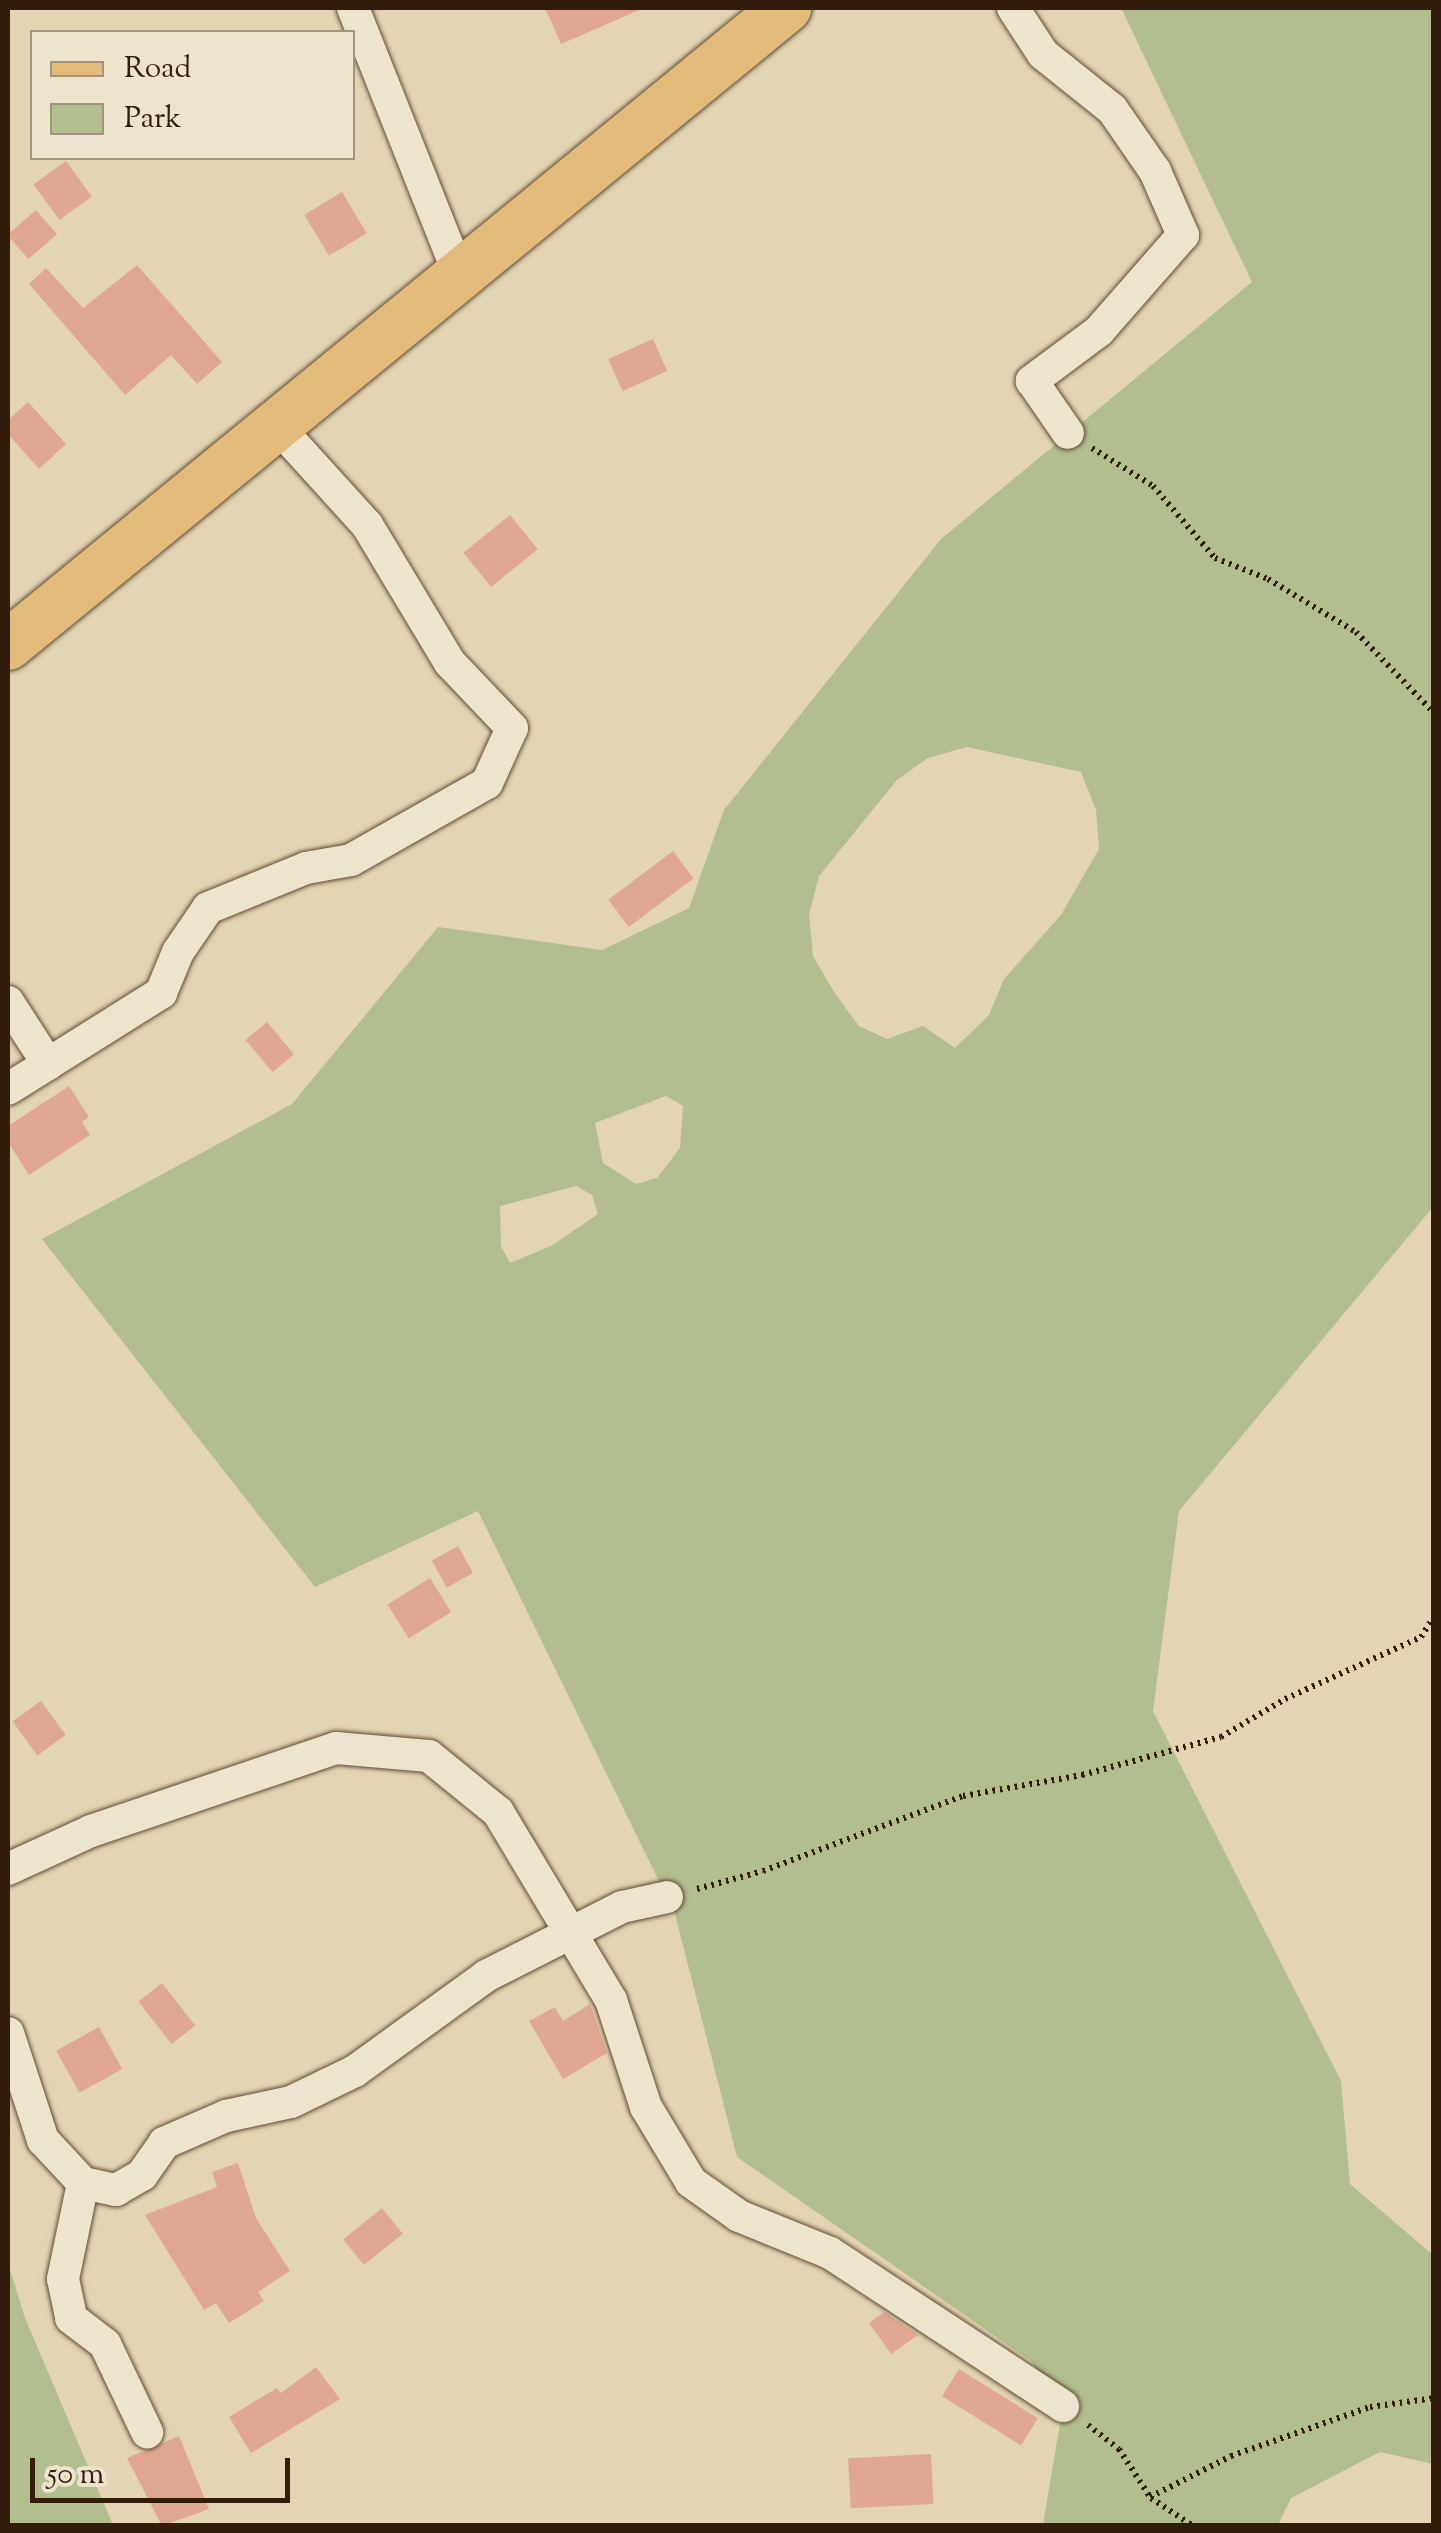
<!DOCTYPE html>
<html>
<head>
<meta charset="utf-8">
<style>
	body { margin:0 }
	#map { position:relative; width:1441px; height:2533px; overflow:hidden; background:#e3d5b3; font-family:"Sorts Mill Goudy",serif }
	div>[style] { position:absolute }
	.green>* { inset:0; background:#b2be8e }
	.building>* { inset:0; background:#e1a891; transform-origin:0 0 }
	.path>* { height:6px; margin-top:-3px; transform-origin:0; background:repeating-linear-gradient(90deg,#321c0c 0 2.5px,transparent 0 7.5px) }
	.roads { filter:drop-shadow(0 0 2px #5e4a36) drop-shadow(0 0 2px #5e4a36) }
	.street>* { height:32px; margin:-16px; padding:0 16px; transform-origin:16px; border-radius:16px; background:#ede4ce }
	.primary>* { height:50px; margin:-25px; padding:0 25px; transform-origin:25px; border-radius:25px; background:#e2ba7a }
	span { translate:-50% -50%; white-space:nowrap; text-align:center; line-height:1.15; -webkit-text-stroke:9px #ede4ce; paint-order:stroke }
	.frame { position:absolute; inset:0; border:10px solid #321c0c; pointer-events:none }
	.legend { position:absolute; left:30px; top:30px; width:325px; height:130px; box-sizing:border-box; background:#ede4ce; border:2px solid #a29480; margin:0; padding:12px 18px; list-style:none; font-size:30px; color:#321c0c }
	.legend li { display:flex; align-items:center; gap:20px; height:50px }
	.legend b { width:50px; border:2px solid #a29480 }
	.scale { position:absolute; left:30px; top:2458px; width:260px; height:45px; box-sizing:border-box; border:5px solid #321c0c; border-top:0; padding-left:12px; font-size:30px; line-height:35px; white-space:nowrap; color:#321c0c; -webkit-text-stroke:8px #ede4ce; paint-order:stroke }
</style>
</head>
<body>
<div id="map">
	<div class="green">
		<div style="clip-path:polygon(evenodd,1121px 8px,1433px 8px,1433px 1207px,1179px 1511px,1153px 1711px,1341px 2081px,1350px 2184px,1433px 2255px,1433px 2464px,1380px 2452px,1291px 2498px,1278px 2525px,1043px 2525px,1063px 2406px,1031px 2361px,737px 2157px,675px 1914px,478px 1511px,315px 1587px,42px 1239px,292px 1104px,438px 927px,602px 950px,689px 908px,724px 810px,941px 539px,1252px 282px,1121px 8px,967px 747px,1081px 772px,1096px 810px,1099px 849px,1061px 915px,1004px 979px,989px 1015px,955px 1048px,923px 1026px,887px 1039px,859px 1026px,834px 992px,813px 956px,809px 914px,819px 876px,897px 780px,928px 758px,967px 747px,1121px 8px,666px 1096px,683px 1106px,680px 1148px,657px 1178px,636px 1184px,603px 1163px,595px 1123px,666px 1096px,1121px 8px,576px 1186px,592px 1195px,598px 1214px,551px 1246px,510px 1263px,501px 1246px,500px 1206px,576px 1186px)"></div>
		<div style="clip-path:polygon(8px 2263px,25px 2318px,113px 2525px,8px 2525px)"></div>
	</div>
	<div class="building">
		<div style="clip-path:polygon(545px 8px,644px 8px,561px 44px)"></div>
		<div style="left:66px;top:161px;width:44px;height:40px;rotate:54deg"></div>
		<div style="left:342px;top:192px;width:48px;height:44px;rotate:59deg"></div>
		<div style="left:36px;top:210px;width:32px;height:38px;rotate:49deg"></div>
		<div style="clip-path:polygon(137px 265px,222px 362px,197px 384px,171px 355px,125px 395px,29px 284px,46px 268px,83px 308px)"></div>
		<div style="left:653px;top:339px;width:35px;height:49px;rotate:66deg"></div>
		<div style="clip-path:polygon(28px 402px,66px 444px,39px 469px,8px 434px,8px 420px)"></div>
		<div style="left:510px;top:515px;width:44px;height:60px;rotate:51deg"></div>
		<div style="left:673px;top:851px;width:34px;height:81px;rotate:53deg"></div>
		<div style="left:267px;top:1022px;width:42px;height:28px;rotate:50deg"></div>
		<div style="clip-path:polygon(69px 1086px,89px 1117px,82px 1122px,90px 1135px,29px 1175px,8px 1142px,8px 1126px)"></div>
		<div style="left:458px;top:1546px;width:31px;height:30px;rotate:61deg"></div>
		<div style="left:430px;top:1578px;width:40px;height:50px;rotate:58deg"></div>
		<div style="left:41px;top:1701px;width:42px;height:35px;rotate:54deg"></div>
		<div style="left:162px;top:1983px;width:54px;height:30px;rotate:52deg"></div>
		<div style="clip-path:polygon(590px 2004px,607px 2053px,563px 2079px,529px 2021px,555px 2007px,563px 2021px)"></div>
		<div style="left:99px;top:2027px;width:48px;height:49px;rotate:61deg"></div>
		<div style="clip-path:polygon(238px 2163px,256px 2218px,290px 2271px,258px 2292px,264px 2301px,229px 2323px,216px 2303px,204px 2310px,145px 2215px,217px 2187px,212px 2172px)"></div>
		<div style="left:382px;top:2208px;width:33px;height:50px;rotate:51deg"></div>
		<div style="clip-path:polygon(884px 2312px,918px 2335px,891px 2354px,869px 2323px)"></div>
		<div style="clip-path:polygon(316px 2367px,340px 2399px,251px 2453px,229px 2417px,277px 2388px,281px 2393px)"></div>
		<div style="left:959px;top:2369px;width:93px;height:32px;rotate:32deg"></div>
		<div style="clip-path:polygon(179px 2436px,209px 2509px,162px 2526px,127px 2458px)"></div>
		<div style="left:931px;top:2454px;width:50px;height:83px;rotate:87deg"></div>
	</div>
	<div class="path">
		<div style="left:1092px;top:448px;width:72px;rotate:31.9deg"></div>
		<div style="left:1153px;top:486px;width:95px;rotate:49.3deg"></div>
		<div style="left:1215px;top:558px;width:57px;rotate:21.6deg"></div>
		<div style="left:1268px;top:579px;width:103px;rotate:31.1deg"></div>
		<div style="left:1356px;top:632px;width:112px;rotate:46.1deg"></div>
		<div style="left:697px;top:1889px;width:68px;rotate:-15.3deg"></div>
		<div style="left:763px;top:1871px;width:214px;rotate:-20.6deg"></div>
		<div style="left:963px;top:1796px;width:121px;rotate:-10deg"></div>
		<div style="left:1082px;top:1775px;width:144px;rotate:-15.3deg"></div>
		<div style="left:1221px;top:1737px;width:74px;rotate:-30.7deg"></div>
		<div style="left:1285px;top:1699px;width:149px;rotate:-24.5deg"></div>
		<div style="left:1421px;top:1637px;width:25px;rotate:-58deg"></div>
		<div style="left:1088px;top:2425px;width:39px;rotate:38deg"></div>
		<div style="left:1119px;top:2449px;width:57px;rotate:57.1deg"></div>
		<div style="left:1150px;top:2497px;width:91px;rotate:-26.8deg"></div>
		<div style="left:1231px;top:2456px;width:147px;rotate:-19.4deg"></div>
		<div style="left:1370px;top:2407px;width:65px;rotate:-8deg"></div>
		<div style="left:1151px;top:2498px;width:50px;rotate:33.7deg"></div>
	</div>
	<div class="roads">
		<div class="street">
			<div style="left:353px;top:8px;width:284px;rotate:68.3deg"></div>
			<div style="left:1013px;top:8px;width:55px;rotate:56.9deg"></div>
			<div style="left:1043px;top:54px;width:88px;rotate:38.6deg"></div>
			<div style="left:1112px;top:109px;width:75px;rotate:55.3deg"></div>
			<div style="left:1155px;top:171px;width:70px;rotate:66.4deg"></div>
			<div style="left:1183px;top:235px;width:128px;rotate:131.2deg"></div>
			<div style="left:1099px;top:331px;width:84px;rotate:143.3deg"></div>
			<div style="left:1032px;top:381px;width:63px;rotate:55.3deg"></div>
			<div style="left:8px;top:1002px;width:74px;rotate:57.2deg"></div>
			<div style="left:8px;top:1089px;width:181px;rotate:-32.1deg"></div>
			<div style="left:161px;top:993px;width:44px;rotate:-67.5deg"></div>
			<div style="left:178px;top:952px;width:53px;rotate:-55.7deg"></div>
			<div style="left:208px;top:908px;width:106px;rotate:-22.2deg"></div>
			<div style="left:306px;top:868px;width:46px;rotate:-10.1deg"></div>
			<div style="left:351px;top:860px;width:156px;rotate:-29.5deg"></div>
			<div style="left:487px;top:783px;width:60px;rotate:-65.6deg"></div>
			<div style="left:512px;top:728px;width:90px;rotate:-133.6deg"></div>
			<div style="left:450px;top:663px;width:161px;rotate:-121deg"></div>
			<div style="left:367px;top:525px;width:132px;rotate:-132.2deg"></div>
			<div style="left:8px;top:1869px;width:91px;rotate:-24.6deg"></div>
			<div style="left:91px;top:1831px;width:259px;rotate:-18.7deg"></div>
			<div style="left:336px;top:1748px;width:93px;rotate:4.9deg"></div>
			<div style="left:429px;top:1756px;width:89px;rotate:39.1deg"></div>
			<div style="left:498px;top:1812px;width:219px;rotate:59deg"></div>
			<div style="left:611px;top:2000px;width:113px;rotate:71.9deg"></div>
			<div style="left:646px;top:2107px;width:87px;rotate:59deg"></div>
			<div style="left:691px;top:2182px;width:59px;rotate:35.3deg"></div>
			<div style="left:739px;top:2216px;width:98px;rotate:22.1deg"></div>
			<div style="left:830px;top:2253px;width:279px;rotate:33.3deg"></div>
			<div style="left:8px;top:2033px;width:113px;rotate:71.9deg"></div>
			<div style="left:43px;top:2140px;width:59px;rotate:47.1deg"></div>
			<div style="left:83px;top:2183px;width:34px;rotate:12deg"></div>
			<div style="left:116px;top:2190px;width:30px;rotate:-30deg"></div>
			<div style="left:142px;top:2175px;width:39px;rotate:-55deg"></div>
			<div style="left:164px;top:2143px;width:68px;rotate:-23.5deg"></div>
			<div style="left:226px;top:2116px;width:66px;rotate:-12.2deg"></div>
			<div style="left:291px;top:2102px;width:71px;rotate:-25.8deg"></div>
			<div style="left:355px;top:2071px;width:162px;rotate:-35.9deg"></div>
			<div style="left:486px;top:1976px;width:153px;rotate:-26.9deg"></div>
			<div style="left:622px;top:1907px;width:46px;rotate:-12.5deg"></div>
			<div style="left:83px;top:2183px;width:98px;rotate:101.8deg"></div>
			<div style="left:63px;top:2279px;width:40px;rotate:78deg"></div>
			<div style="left:71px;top:2318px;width:43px;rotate:37.4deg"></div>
			<div style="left:105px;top:2344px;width:98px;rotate:64.5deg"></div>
		</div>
		<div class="primary">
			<div style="left:8px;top:645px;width:1006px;rotate:-39.31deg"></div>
		</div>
	</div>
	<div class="frame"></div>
	<ul class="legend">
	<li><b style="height:12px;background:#e2ba7a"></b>Road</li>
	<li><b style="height:28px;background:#b2be8e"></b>Park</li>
	</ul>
	<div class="scale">50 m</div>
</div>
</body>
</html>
